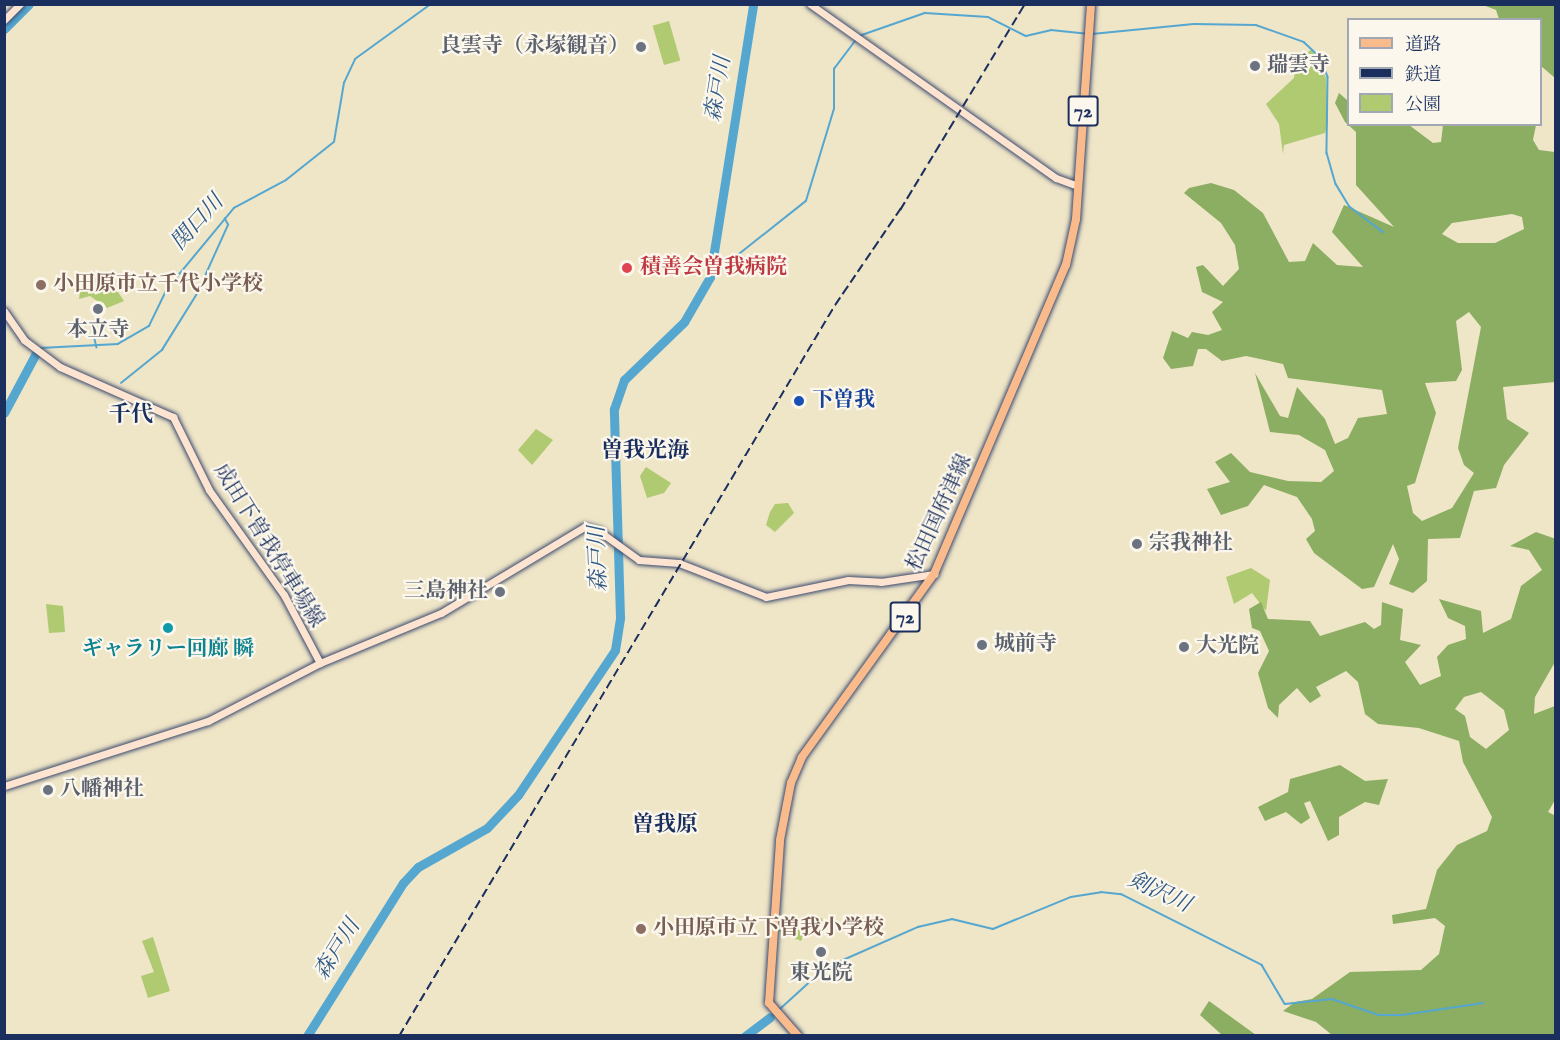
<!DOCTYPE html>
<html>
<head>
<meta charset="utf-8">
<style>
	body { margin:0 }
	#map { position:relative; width:1560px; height:1040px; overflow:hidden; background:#efe5c7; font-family:"IM FELL English","Noto Serif JP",serif }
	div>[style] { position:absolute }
	.green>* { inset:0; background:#afca70; transform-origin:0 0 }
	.forest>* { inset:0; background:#8bae62 }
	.stream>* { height:1.5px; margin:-0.75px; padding:0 0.75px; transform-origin:0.75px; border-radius:0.75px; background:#55a7d0 }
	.river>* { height:9px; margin:-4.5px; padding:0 4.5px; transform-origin:4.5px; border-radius:4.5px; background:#55a7d0 }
	.roads { filter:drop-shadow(0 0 2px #3b4a6e) drop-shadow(0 0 2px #3b4a6e) }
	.secondary>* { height:7px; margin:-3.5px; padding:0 3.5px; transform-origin:3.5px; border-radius:3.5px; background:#fde4d1 }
	.primary>* { height:8px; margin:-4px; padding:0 4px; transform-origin:4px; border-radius:4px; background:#fabb8c }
	.rail>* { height:1.5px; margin-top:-0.75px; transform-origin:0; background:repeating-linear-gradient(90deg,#1b2f5e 0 9px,transparent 0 13.5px) }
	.dots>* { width:16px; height:16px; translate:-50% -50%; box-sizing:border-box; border:3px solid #fbf7ec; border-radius:50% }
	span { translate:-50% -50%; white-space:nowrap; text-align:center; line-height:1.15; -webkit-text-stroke:4.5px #fbf7ec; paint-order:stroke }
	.shield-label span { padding:2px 4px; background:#fbf7ec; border:2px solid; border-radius:4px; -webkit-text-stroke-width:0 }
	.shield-label { font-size:20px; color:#1b2f5e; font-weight:700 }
	.worship-label { font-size:21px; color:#5b616d; font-weight:700 }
	.right { translate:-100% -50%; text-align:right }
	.left { translate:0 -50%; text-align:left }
	.health-label { font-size:21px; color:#be3a42; font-weight:700 }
	.education-label { font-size:21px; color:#785e54; font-weight:700 }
	.transit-label { font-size:21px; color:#164399; font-weight:700 }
	.street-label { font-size:21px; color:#1b2f5e }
	.culture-label { font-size:21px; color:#0d838f; font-weight:700 }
	.water-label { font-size:22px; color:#2f5986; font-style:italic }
	.neighbourhood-label { font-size:22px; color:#1b2f5e; font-weight:700 }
	.frame { position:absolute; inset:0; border:6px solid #1b2f5e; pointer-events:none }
	.legend { position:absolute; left:1347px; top:18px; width:195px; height:108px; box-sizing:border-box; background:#fbf7ec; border:2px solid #a1a7b3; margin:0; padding:8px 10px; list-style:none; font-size:18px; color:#1b2f5e }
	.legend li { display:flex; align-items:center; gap:12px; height:30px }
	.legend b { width:30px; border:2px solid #a1a7b3 }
</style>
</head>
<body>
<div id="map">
	<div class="green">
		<div style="left:669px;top:21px;width:41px;height:17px;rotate:74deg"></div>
		<div style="clip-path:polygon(1312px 49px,1326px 78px,1328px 125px,1325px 133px,1284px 145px,1283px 154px,1279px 124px,1266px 104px,1294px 78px,1296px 62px)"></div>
		<div style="clip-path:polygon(106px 274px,124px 301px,107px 308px,90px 296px,79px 299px,81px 284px)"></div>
		<div style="clip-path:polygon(536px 429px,553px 440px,532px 465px,518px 450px)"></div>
		<div style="clip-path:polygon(646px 467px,671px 483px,664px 493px,647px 498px,640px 476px)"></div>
		<div style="clip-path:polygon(788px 503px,794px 513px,775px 532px,766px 525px,770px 512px,775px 504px)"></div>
		<div style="clip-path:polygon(1251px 568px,1270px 580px,1266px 611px,1252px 593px,1234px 604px,1226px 577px)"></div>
		<div style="clip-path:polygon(46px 604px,63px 606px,65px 632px,49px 633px)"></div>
		<div style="clip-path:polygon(822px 918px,823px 928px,807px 929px,801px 941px,776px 930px,777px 922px)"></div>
		<div style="clip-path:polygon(153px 937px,170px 991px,148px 998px,141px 976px,154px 972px,142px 941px)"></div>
	</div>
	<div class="forest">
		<div style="clip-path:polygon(1483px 5px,1555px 5px,1555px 78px,1541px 66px,1540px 20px,1499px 19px,1496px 10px)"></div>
		<div style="clip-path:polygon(evenodd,1339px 93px,1348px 101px,1348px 124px,1409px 125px,1433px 143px,1441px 142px,1443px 125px,1536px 125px,1533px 140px,1539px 150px,1555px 152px,1555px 382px,1503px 387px,1507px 419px,1529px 433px,1504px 465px,1496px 488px,1474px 491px,1460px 538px,1428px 539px,1427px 581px,1413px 593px,1389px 584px,1399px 559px,1393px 544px,1374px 587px,1362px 589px,1314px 553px,1306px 539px,1315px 531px,1312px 519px,1297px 497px,1264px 485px,1248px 506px,1221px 515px,1207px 489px,1230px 482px,1215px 462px,1231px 453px,1250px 472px,1288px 481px,1321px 482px,1334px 471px,1325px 450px,1299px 435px,1270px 432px,1255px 373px,1280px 416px,1288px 418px,1297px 387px,1325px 419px,1335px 444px,1348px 438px,1358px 418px,1387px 414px,1382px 390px,1288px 378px,1283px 364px,1246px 356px,1222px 361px,1206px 349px,1198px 349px,1193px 366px,1171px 369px,1163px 358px,1172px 331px,1188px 338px,1192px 332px,1208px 335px,1222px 330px,1212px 312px,1223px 302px,1202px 292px,1196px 267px,1203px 265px,1223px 286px,1239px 269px,1235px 245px,1221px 223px,1184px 193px,1189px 188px,1211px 183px,1234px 190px,1263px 213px,1289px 262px,1305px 261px,1313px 243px,1337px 265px,1363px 267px,1332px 232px,1344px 205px,1394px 227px,1356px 185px,1356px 132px,1345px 122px,1335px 103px,1339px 93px,1512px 214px,1522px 217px,1524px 229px,1495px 243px,1458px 243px,1442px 234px,1452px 223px,1512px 214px,1339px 93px,1469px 312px,1481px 327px,1458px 448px,1464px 465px,1474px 473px,1452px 508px,1422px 521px,1413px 513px,1407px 486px,1415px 483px,1436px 413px,1425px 383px,1456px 381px,1462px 370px,1456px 321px,1469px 312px)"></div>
		<div style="clip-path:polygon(evenodd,1536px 532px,1556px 539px,1555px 662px,1535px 697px,1534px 714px,1555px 706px,1555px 800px,1548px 812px,1556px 816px,1555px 1035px,1332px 1035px,1316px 1022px,1283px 1011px,1295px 1002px,1312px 999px,1350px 972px,1421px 970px,1439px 954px,1445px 926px,1435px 918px,1393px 924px,1392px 915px,1426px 909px,1437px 870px,1457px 845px,1487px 831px,1492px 817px,1463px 762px,1459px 741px,1419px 728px,1378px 724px,1365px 714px,1358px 682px,1346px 671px,1316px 687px,1321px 696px,1310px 703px,1297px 688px,1279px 705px,1278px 718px,1268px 708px,1258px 673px,1269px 651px,1260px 631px,1252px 628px,1249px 609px,1261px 602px,1268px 619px,1310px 621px,1320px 636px,1365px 622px,1374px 629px,1381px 625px,1382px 602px,1403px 609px,1400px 640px,1421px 645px,1405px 662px,1420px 685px,1441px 676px,1437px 657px,1448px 645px,1466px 639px,1465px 626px,1448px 618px,1439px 599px,1481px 611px,1483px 633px,1511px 619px,1521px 586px,1542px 570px,1529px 550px,1510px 546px,1536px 532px,1481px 692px,1504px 710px,1509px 730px,1486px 749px,1470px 737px,1465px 716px,1455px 709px,1464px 697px,1481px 692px)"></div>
		<div style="clip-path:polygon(1340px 765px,1365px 781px,1388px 779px,1379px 805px,1365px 802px,1339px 817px,1339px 835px,1328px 841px,1310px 801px,1304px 803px,1310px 818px,1301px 824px,1286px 812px,1265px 821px,1258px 807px,1288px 792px,1290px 779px)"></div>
		<div style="clip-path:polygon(1209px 1001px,1256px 1035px,1257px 1035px,1222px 1035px,1200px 1015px)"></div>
	</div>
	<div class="stream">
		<div style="left:1092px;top:34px;width:102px;rotate:-5.6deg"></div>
		<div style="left:1194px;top:24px;width:62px;rotate:0.9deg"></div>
		<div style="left:1256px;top:25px;width:51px;rotate:19.5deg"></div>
		<div style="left:1304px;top:42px;width:23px;rotate:43deg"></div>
		<div style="left:1321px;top:58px;width:20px;rotate:70deg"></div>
		<div style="left:1328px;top:77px;width:76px;rotate:90.8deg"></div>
		<div style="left:1327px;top:153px;width:32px;rotate:74deg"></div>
		<div style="left:1336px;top:184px;width:26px;rotate:59deg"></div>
		<div style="left:1349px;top:206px;width:43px;rotate:37.4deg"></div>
		<div style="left:859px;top:36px;width:70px;rotate:-19.2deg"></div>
		<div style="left:925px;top:13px;width:63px;rotate:3.6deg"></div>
		<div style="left:988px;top:17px;width:42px;rotate:26.6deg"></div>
		<div style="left:1026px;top:36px;width:26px;rotate:-13deg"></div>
		<div style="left:1051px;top:30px;width:36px;rotate:6deg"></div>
		<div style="left:205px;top:276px;width:56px;rotate:-65.7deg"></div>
		<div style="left:228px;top:225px;width:7px;rotate:-117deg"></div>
		<div style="left:710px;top:277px;width:122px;rotate:-38.4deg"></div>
		<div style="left:806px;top:201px;width:96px;rotate:-73.1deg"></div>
		<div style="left:834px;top:109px;width:40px;rotate:-90deg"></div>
		<div style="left:834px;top:69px;width:36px;rotate:-53deg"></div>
		<div style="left:91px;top:322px;width:26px;rotate:77deg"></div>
		<div style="left:40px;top:348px;width:78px;rotate:-2.9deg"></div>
		<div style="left:118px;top:344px;width:36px;rotate:-30deg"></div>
		<div style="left:149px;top:326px;width:41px;rotate:-64.1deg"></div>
		<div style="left:167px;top:289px;width:105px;rotate:-50.4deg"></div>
		<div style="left:234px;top:208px;width:59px;rotate:-28.3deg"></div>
		<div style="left:286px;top:180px;width:61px;rotate:-38.4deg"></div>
		<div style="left:334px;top:142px;width:60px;rotate:-80.4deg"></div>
		<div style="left:344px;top:83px;width:26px;rotate:-65deg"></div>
		<div style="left:355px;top:59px;width:94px;rotate:-35.9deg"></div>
		<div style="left:121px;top:383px;width:53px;rotate:-38.8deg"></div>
		<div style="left:162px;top:350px;width:81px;rotate:-58.1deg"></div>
		<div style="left:780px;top:1009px;width:61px;rotate:-42.3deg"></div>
		<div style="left:825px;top:968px;width:102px;rotate:-23.8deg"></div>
		<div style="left:918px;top:927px;width:35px;rotate:-13deg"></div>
		<div style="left:952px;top:919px;width:42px;rotate:13.7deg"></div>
		<div style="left:993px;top:929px;width:84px;rotate:-22.3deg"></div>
		<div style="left:1071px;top:897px;width:30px;rotate:-9deg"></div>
		<div style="left:1101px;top:892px;width:20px;rotate:6deg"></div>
		<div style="left:1121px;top:894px;width:158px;rotate:26.7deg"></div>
		<div style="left:1262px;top:965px;width:45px;rotate:59.5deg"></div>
		<div style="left:1285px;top:1004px;width:47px;rotate:-6.1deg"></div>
		<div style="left:1332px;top:999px;width:50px;rotate:18.8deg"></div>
		<div style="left:1379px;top:1015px;width:23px"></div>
		<div style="left:1402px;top:1015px;width:82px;rotate:-8.4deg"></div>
	</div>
	<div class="river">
		<div style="left:4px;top:29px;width:35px;rotate:-45deg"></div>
		<div style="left:4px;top:413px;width:66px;rotate:-61.9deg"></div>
		<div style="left:307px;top:1036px;width:181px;rotate:-57.9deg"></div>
		<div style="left:403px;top:883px;width:22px;rotate:-47deg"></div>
		<div style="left:418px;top:867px;width:79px;rotate:-29.5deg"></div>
		<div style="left:487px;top:828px;width:45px;rotate:-46.8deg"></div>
		<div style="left:518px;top:795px;width:174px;rotate:-56.2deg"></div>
		<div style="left:615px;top:650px;width:33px;rotate:-81deg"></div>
		<div style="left:620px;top:617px;width:208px;rotate:-91.7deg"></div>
		<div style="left:614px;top:409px;width:31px;rotate:-71deg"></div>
		<div style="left:624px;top:380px;width:83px;rotate:-44deg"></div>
		<div style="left:684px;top:322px;width:52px;rotate:-60deg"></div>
		<div style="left:710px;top:277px;width:276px;rotate:-81deg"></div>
		<div style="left:745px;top:1036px;width:31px;rotate:-37deg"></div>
	</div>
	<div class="roads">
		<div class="secondary">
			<div style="left:810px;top:4px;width:301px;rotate:35.3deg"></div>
			<div style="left:1056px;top:178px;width:23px;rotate:20deg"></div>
			<div style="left:4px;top:20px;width:23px;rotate:-45deg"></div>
			<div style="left:4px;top:311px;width:35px;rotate:55deg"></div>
			<div style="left:24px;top:340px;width:45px;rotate:36.9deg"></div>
			<div style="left:60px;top:367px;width:124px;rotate:23.9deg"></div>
			<div style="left:173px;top:417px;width:81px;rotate:63.7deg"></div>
			<div style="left:209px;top:490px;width:129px;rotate:54.5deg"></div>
			<div style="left:284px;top:595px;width:77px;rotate:62.1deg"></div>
			<div style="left:320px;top:663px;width:131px;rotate:-22.5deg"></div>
			<div style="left:441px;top:613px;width:167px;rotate:-31deg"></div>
			<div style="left:584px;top:527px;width:16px;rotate:15deg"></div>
			<div style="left:599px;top:531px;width:49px;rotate:35.9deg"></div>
			<div style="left:639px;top:560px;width:40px;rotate:4.3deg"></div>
			<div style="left:679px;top:563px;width:93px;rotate:21.3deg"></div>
			<div style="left:766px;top:597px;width:84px;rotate:-11.7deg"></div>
			<div style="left:848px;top:580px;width:33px;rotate:3deg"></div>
			<div style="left:881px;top:582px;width:54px;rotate:-8.6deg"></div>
			<div style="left:4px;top:786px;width:214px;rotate:-17.7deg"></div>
			<div style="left:208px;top:721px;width:126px;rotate:-27.4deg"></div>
		</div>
		<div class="primary">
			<div style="left:798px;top:1036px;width:44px;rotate:-131.3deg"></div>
			<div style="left:769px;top:1003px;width:163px;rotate:-86.1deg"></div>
			<div style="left:780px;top:840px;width:58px;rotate:-79.1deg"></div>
			<div style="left:791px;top:783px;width:28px;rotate:-67deg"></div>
			<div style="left:802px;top:757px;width:226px;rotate:-54.2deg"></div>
			<div style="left:934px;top:574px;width:336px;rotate:-66.9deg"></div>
			<div style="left:1066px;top:265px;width:47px;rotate:-77.7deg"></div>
			<div style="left:1076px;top:219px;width:216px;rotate:-86deg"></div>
		</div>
	</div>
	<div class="rail">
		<div style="left:900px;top:210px;width:241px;rotate:-58.8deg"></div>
		<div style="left:399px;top:1036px;width:851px;rotate:-59.19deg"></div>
		<div style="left:835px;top:305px;width:121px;rotate:-55.8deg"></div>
	</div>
	<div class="dots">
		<div style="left:641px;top:47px;background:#6b7280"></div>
		<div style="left:1255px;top:66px;background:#6b7280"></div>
		<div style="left:627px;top:268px;background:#e0444e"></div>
		<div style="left:41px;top:285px;background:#8d6e63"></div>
		<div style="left:98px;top:309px;background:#6b7280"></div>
		<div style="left:799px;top:401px;background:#1a4fb4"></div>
		<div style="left:1137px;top:544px;background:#6b7280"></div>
		<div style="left:500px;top:592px;background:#6b7280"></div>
		<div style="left:168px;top:628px;background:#0f9aa8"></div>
		<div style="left:982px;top:645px;background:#6b7280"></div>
		<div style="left:1184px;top:647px;background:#6b7280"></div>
		<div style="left:48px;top:790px;background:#6b7280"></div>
		<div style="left:641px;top:929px;background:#8d6e63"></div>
		<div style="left:821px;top:952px;background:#6b7280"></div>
	</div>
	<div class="shield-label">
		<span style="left:1083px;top:111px">72</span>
		<span style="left:905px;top:617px">72</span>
	</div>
	<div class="worship-label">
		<span class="right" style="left:629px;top:47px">良雲寺（永塚観音）</span>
		<span class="left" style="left:1267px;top:66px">瑞雲寺</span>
		<span style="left:98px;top:331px">本立寺</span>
		<span class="left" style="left:1149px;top:544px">宗我神社</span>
		<span class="right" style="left:488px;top:592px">三島神社</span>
		<span class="left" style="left:994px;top:645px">城前寺</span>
		<span class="left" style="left:1196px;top:647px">大光院</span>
		<span class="left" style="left:60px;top:790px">八幡神社</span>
		<span style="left:821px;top:974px">東光院</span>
	</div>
	<div class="health-label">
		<span class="left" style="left:640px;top:268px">積善会曽我病院</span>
	</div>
	<div class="education-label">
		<span class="left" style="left:53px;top:285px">小田原市立千代小学校</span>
		<span class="left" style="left:653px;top:929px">小田原市立下曽我小学校</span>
	</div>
	<div class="transit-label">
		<span class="left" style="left:812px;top:401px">下曽我</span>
	</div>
	<div class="street-label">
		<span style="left:940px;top:513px;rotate:-65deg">松田国府津線</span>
		<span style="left:268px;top:546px;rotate:58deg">成田下曽我停車場線</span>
	</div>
	<div class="culture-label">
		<span style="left:168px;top:650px">ギャラリー回廊 瞬</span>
	</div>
	<div class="water-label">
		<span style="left:719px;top:89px;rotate:-81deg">森戸川</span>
		<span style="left:198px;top:223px;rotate:-48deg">関口川</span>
		<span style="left:599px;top:559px;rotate:-92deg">森戸川</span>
		<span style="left:1159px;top:893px;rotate:25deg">剣沢川</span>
		<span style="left:338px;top:950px;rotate:-58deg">森戸川</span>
	</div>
	<div class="neighbourhood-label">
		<span style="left:131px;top:416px">千代</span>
		<span style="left:645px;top:452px">曽我光海</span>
		<span style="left:665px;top:826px">曽我原</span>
	</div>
	<div class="frame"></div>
	<ul class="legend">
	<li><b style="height:8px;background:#fabb8c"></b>道路</li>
	<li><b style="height:8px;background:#1b2f5e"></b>鉄道</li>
	<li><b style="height:16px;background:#afca70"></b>公園</li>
	</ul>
</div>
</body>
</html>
